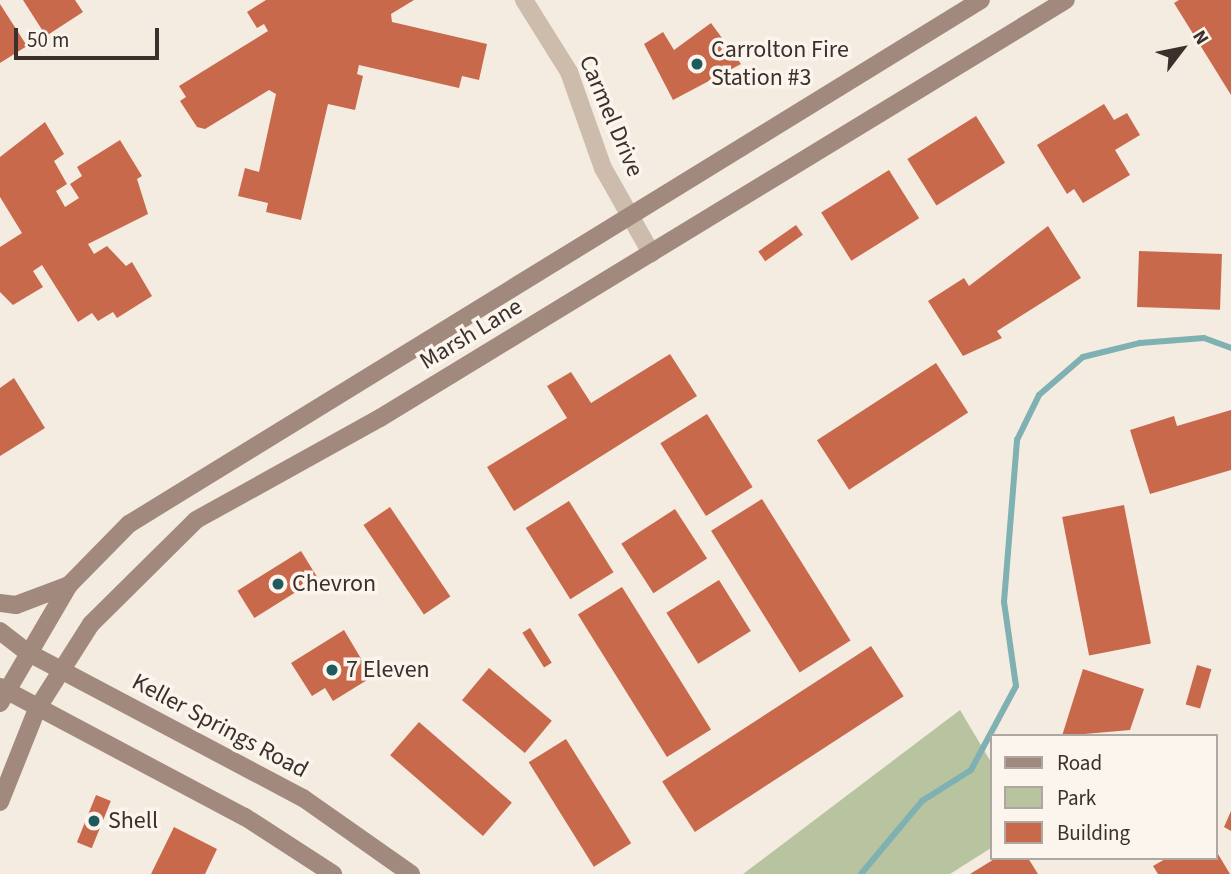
<!DOCTYPE html>
<html>
<head>
<meta charset="utf-8">
<style>
	body { margin:0 }
	#map { position:relative; width:1231px; height:874px; overflow:hidden; background:#f4ebe1; font-family:"Source Sans 3",sans-serif }
	div>[style] { position:absolute }
	.green>* { inset:0; background:#b8c4a0 }
	.stream>* { height:6px; margin:-3px; padding:0 3px; transform-origin:3px; border-radius:3px; background:#7fb0b2 }
	.building>* { inset:0; background:#c8694b; transform-origin:0 0 }
	.minor>* { height:18px; margin:-9px; padding:0 9px; transform-origin:9px; border-radius:9px; background:#cdbbac }
	.secondary>* { height:18px; margin:-9px; padding:0 9px; transform-origin:9px; border-radius:9px; background:#a18a7d }
	.dots>* { width:19px; height:19px; translate:-50% -50%; box-sizing:border-box; border:4px solid #fbf5ee; border-radius:50% }
	span { translate:-50% -50%; white-space:nowrap; text-align:center; line-height:1.15; -webkit-text-stroke:7px #fbf5ee; paint-order:stroke }
	.poi-label { font-size:24px; color:#3b302b }
	.left { translate:0 -50%; text-align:left }
	.street-label { font-size:24px; color:#3b302b }
	.legend { position:absolute; left:990px; top:734px; width:228px; height:126px; box-sizing:border-box; background:#fbf5ee; border:2px solid #aea6a0; margin:0; padding:9px 12px; list-style:none; font-size:21px; color:#3b302b }
	.legend li { display:flex; align-items:center; gap:14px; height:35px }
	.legend b { width:35px; border:2px solid #aea6a0 }
	.north { position:absolute; left:1147px; top:14px; width:70px; height:70px; -webkit-text-stroke:5px #fbf5ee; paint-order:stroke; rotate:58deg; font-size:19px; font-weight:700; line-height:28px; text-align:center; color:#3b302b }
	.north::after { content:''; display:block; margin:auto; width:24px; height:32px; background:#3b302b; clip-path:polygon(50% 0,100% 100%,50% 72%,0 100%) }
	.scale { position:absolute; left:14px; top:28px; width:145px; height:32px; box-sizing:border-box; border:4px solid #3b302b; border-top:0; padding-left:9px; font-size:21px; line-height:24px; white-space:nowrap; color:#3b302b; -webkit-text-stroke:5px #fbf5ee; paint-order:stroke }
</style>
</head>
<body>
<div id="map">
	<div class="green">
		<div style="clip-path:polygon(960px 710px,991px 762px,991px 848px,950px 874px,743px 874px)"></div>
	</div>
	<div class="stream">
		<div style="left:861px;top:874px;width:95px;rotate:-50.1deg"></div>
		<div style="left:922px;top:801px;width:58px;rotate:-32.3deg"></div>
		<div style="left:971px;top:770px;width:95px;rotate:-61.8deg"></div>
		<div style="left:1016px;top:686px;width:85px;rotate:-98.1deg"></div>
		<div style="left:1004px;top:602px;width:163px;rotate:-85.4deg"></div>
		<div style="left:1017px;top:440px;width:50px;rotate:-63.9deg"></div>
		<div style="left:1039px;top:395px;width:58px;rotate:-40.8deg"></div>
		<div style="left:1083px;top:357px;width:59px;rotate:-13.8deg"></div>
		<div style="left:1140px;top:343px;width:64px;rotate:-4.5deg"></div>
		<div style="left:1204px;top:338px;width:29px;rotate:20deg"></div>
	</div>
	<div class="building">
		<div style="clip-path:polygon(23px 0,75px 0,83px 12px,46px 36px)"></div>
		<div style="clip-path:polygon(266px 0,414px 0,391px 14px,392px 22px,487px 44px,479px 80px,462px 76px,459px 88px,359px 65px,357px 74px,363px 76px,355px 110px,328px 104px,301px 220px,266px 212px,268px 203px,238px 196px,245px 168px,259px 172px,276px 94px,269px 90px,205px 129px,197px 127px,180px 101px,186px 97px,179px 86px,268px 31px,264px 24px,257px 28px,247px 12px)"></div>
		<div style="clip-path:polygon(1179px 0,1231px 0,1231px 95px,1174px 3px)"></div>
		<div style="clip-path:polygon(0 4px,27px 46px,0 63px)"></div>
		<div style="clip-path:polygon(711px 23px,741px 64px,673px 100px,644px 44px,663px 32px,674px 50px)"></div>
		<div style="clip-path:polygon(1104px 104px,1114px 120px,1127px 113px,1140px 135px,1115px 150px,1130px 175px,1083px 203px,1074px 189px,1067px 194px,1037px 145px)"></div>
		<div style="left:976px;top:116px;width:55px;height:81px;rotate:58deg"></div>
		<div style="clip-path:polygon(45px 122px,64px 154px,54px 161px,67px 184px,56px 191px,65px 207px,79px 198px,70px 184px,82px 176px,77px 167px,120px 140px,142px 176px,137px 179px,148px 214px,88px 244px,94px 254px,107px 246px,126px 266px,132px 262px,152px 296px,117px 318px,113px 312px,98px 321px,92px 313px,78px 322px,42px 265px,33px 271px,43px 287px,13px 305px,0 292px,0 247px,22px 233px,0 197px,0 157px)"></div>
		<div style="left:889px;top:170px;width:57px;height:80px;rotate:58deg"></div>
		<div style="left:796px;top:225px;width:12px;height:46px;rotate:55deg"></div>
		<div style="clip-path:polygon(1048px 226px,1081px 278px,997px 331px,1002px 338px,963px 356px,928px 301px,964px 278px,969px 286px)"></div>
		<div style="left:1139px;top:251px;width:83px;height:56px;rotate:2deg"></div>
		<div style="clip-path:polygon(670px 354px,697px 396px,514px 511px,487px 467px,567px 418px,547px 386px,571px 372px,591px 403px)"></div>
		<div style="left:936px;top:363px;width:59px;height:142px;rotate:57deg"></div>
		<div style="clip-path:polygon(14px 378px,45px 428px,0 456px,0 388px)"></div>
		<div style="clip-path:polygon(1231px 410px,1231px 470px,1150px 494px,1130px 430px,1174px 416px,1177px 426px)"></div>
		<div style="left:707px;top:414px;width:86px;height:55px;rotate:58deg"></div>
		<div style="left:762px;top:499px;width:167px;height:60px;rotate:58deg"></div>
		<div style="left:569px;top:501px;width:84px;height:51px;rotate:58deg"></div>
		<div style="left:1124px;top:505px;width:141px;height:63px;rotate:79deg"></div>
		<div style="left:390px;top:507px;width:108px;height:32px;rotate:56deg"></div>
		<div style="left:675px;top:509px;width:59px;height:64px;rotate:57deg"></div>
		<div style="left:301px;top:551px;width:32px;height:75px;rotate:58deg"></div>
		<div style="left:719px;top:580px;width:60px;height:62px;rotate:58deg"></div>
		<div style="left:622px;top:587px;width:168px;height:52px;rotate:58deg"></div>
		<div style="left:530px;top:628px;width:41px;height:9px;rotate:58deg"></div>
		<div style="clip-path:polygon(344px 630px,372px 677px,333px 701px,325px 688px,312px 696px,291px 663px)"></div>
		<div style="left:871px;top:646px;width:60px;height:249px;rotate:57deg"></div>
		<div style="left:1197px;top:665px;width:15px;height:41px;rotate:16deg"></div>
		<div style="left:489px;top:668px;width:82px;height:42px;rotate:40deg"></div>
		<div style="clip-path:polygon(1083px 669px,1144px 689px,1130px 730px,1062px 736px)"></div>
		<div style="left:419px;top:722px;width:123px;height:44px;rotate:41deg"></div>
		<div style="left:566px;top:739px;width:123px;height:44px;rotate:58deg"></div>
		<div style="left:96px;top:795px;width:16px;height:51px;rotate:22deg"></div>
		<div style="clip-path:polygon(1231px 811px,1231px 831px,1224px 827px)"></div>
		<div style="clip-path:polygon(174px 827px,217px 849px,205px 874px,151px 874px)"></div>
		<div style="clip-path:polygon(1215px 849px,1230px 874px,1158px 874px,1153px 866px,1167px 858px,1215px 858px)"></div>
		<div style="clip-path:polygon(996px 858px,1028px 858px,1038px 874px,970px 874px)"></div>
	</div>
	<div class="minor">
		<div style="left:524px;top:0;width:85px;rotate:58deg"></div>
		<div style="left:569px;top:72px;width:102px;rotate:70.5deg"></div>
		<div style="left:603px;top:168px;width:98px;rotate:60.5deg"></div>
	</div>
	<div class="secondary">
		<div style="left:0;top:603px;width:16px;rotate:7deg"></div>
		<div style="left:16px;top:605px;width:57px;rotate:-20.7deg"></div>
		<div style="left:0;top:631px;width:34px;rotate:38deg"></div>
		<div style="left:27px;top:652px;width:312px;rotate:27.9deg"></div>
		<div style="left:303px;top:798px;width:132px;rotate:35.1deg"></div>
		<div style="left:0;top:687px;width:277px;rotate:28deg"></div>
		<div style="left:245px;top:817px;width:105px;rotate:32.9deg"></div>
		<div style="left:0;top:703px;width:137px;rotate:-59.7deg"></div>
		<div style="left:69px;top:585px;width:86px;rotate:-45.5deg"></div>
		<div style="left:129px;top:524px;width:1000px;rotate:-31.59deg"></div>
		<div style="left:0;top:802px;width:100px;rotate:-68.3deg"></div>
		<div style="left:37px;top:709px;width:101px;rotate:-57.6deg"></div>
		<div style="left:91px;top:624px;width:148px;rotate:-44.7deg"></div>
		<div style="left:196px;top:520px;width:210px;rotate:-29deg"></div>
		<div style="left:380px;top:418px;width:803px;rotate:-31.36deg"></div>
	</div>
	<div class="dots">
		<div style="left:697px;top:64px;background:#1f5a5e"></div>
		<div style="left:278px;top:584px;background:#1f5a5e"></div>
		<div style="left:332px;top:670px;background:#1f5a5e"></div>
		<div style="left:94px;top:821px;background:#1f5a5e"></div>
	</div>
	<div class="poi-label">
		<span class="left" style="left:711px;top:64px">Carrolton Fire<br>Station #3</span>
		<span class="left" style="left:292px;top:584px">Chevron</span>
		<span class="left" style="left:346px;top:670px">7 Eleven</span>
		<span class="left" style="left:108px;top:821px">Shell</span>
	</div>
	<div class="street-label">
		<span style="left:611px;top:116px;rotate:67deg">Carmel Drive</span>
		<span style="left:471px;top:334px;rotate:-31deg">Marsh Lane</span>
		<span style="left:220px;top:726px;rotate:28deg">Keller Springs Road</span>
	</div>
	<ul class="legend">
	<li><b style="height:9px;background:#a18a7d"></b>Road</li>
	<li><b style="height:19px;background:#b8c4a0"></b>Park</li>
	<li><b style="height:19px;background:#c8694b"></b>Building</li>
	</ul>
	<div class="north">N</div>
	<div class="scale">50 m</div>
</div>
</body>
</html>
